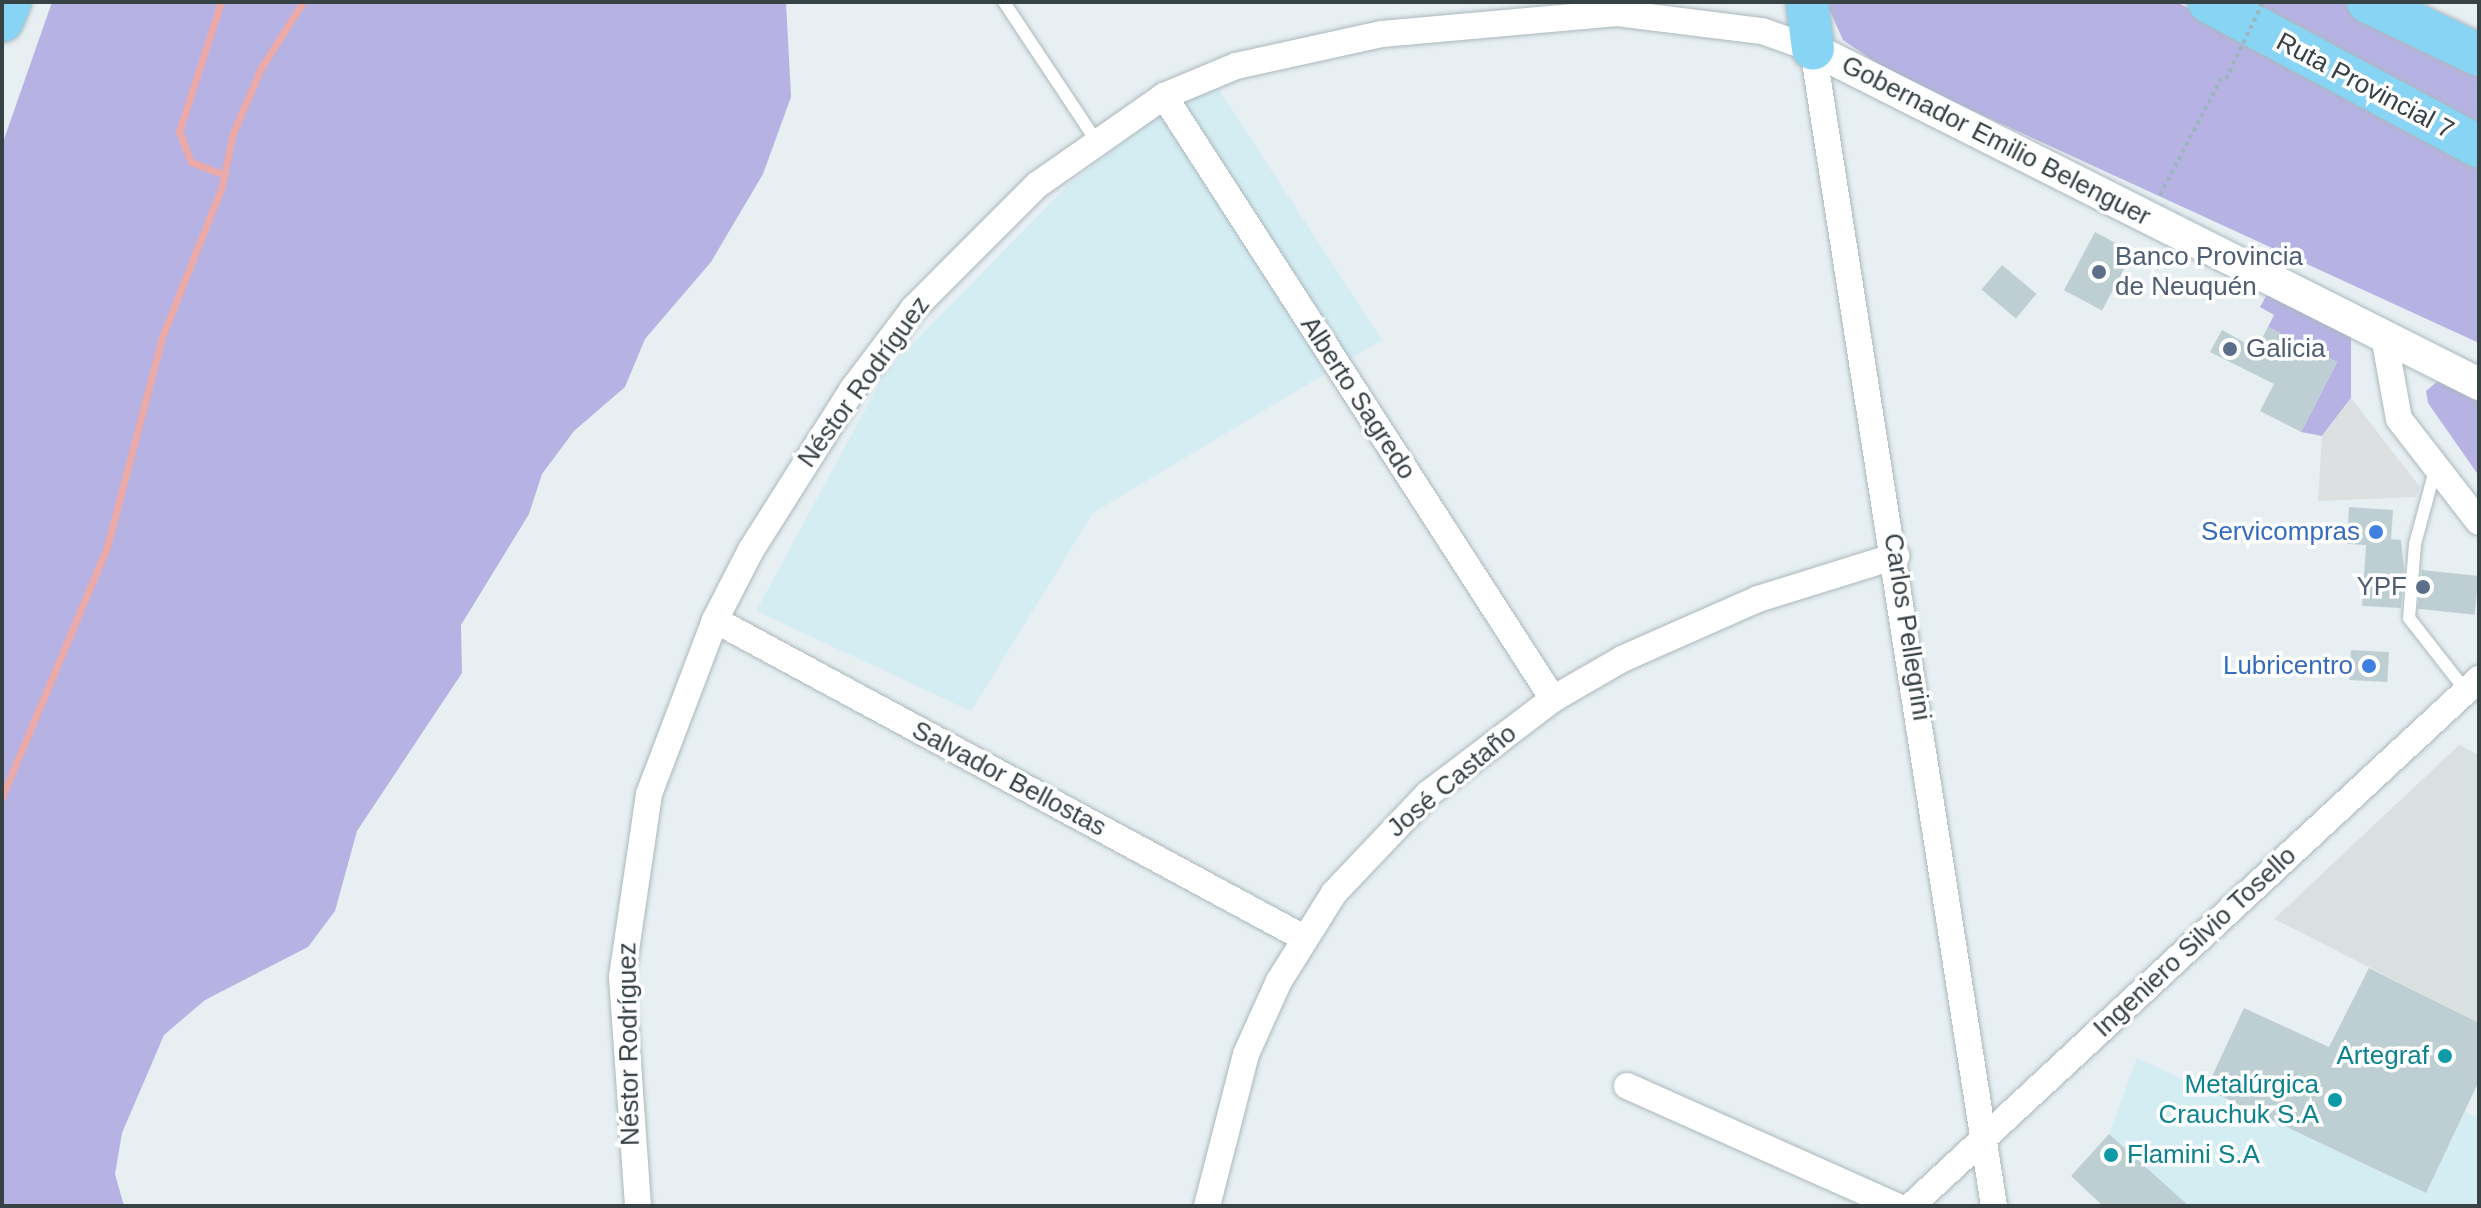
<!DOCTYPE html>
<html>
<head>
<meta charset="utf-8">
<style>
	body { margin:0 }
	#map { position:relative; width:2481px; height:1208px; overflow:hidden; background:#e7eff2; font-family:Arial,sans-serif }
	div>[style] { position:absolute }
	.commercial>* { inset:0; background:#d4edf3 }
	.industrial>* { inset:0; background:#d9e0e2 }
	.green>* { inset:0; background:#b6b3e4 }
	.parking>* { inset:0; background:#dce0e1 }
	.stream>* { height:7px; margin:-3.5px; padding:0 3.5px; transform-origin:3.5px; border-radius:3.5px; background:#eba9a8 }
	.building>* { inset:0; background:#becfd3; transform-origin:0 0 }
	.path>* { height:4px; margin-top:-2px; transform-origin:0; background:repeating-linear-gradient(90deg,#9db5be 0 4px,transparent 0 8px) }
	.roads { filter:drop-shadow(0 0 2px #abb8bd) drop-shadow(0 0 2px #abb8bd) }
	.service>* { height:12px; margin:-6px; padding:0 6px; transform-origin:6px; border-radius:6px; background:#fff }
	.minor>* { height:26px; margin:-13px; padding:0 13px; transform-origin:13px; border-radius:13px; background:#fff }
	.tertiary>* { height:32px; margin:-16px; padding:0 16px; transform-origin:16px; border-radius:16px; background:#fff }
	.trunk>* { height:42px; margin:-21px; padding:0 21px; transform-origin:21px; border-radius:21px; background:#87d4f5 }
	.path-bridge>* { height:4px; margin-top:-2px; transform-origin:0; background:repeating-linear-gradient(90deg,#9db5be 0 4px,transparent 0 8px) }
	.dots>* { width:22px; height:22px; translate:-50% -50%; box-sizing:border-box; border:4px solid #fff; border-radius:50% }
	span { translate:-50% -50%; white-space:nowrap; text-align:center; line-height:1.15; -webkit-text-stroke:7px #fff; paint-order:stroke }
	.street-label { font-size:26px; color:#374245 }
	.service-label { font-size:26px; color:#4e5e75 }
	.left { translate:0 -50%; text-align:left }
	.right { translate:-100% -50%; text-align:right }
	.shop-label { font-size:26px; color:#366cbe }
	.culture-label { font-size:26px; color:#0d838f }
	.frame { position:absolute; inset:0; border:4px solid #374245; pointer-events:none }
</style>
</head>
<body>
<div id="map">
	<div class="commercial">
		<div style="clip-path:polygon(1210px 76px,1382px 340px,1093px 513px,971px 711px,756px 611px,886px 371px,1070px 183px)"></div>
		<div style="clip-path:polygon(2137px 1058px,2426px 1192px,2465px 1111px,2479px 1118px,2479px 1206px,2189px 1206px,2109px 1134px)"></div>
	</div>
	<div class="industrial">
		<div style="clip-path:polygon(2459px 745px,2479px 755px,2479px 1023px,2274px 919px)"></div>
	</div>
	<div class="green">
		<div style="clip-path:polygon(52px 2px,786px 2px,791px 97px,763px 174px,711px 262px,645px 339px,625px 387px,574px 431px,542px 474px,529px 514px,461px 625px,462px 673px,357px 831px,335px 911px,308px 947px,205px 1000px,164px 1035px,122px 1133px,115px 1174px,124px 1206px,2px 1206px,2px 145px)"></div>
		<div style="clip-path:polygon(1826px 2px,2177px 2px,2479px 166px,2479px 343px,1891px 73px,1843px 40px)"></div>
		<div style="clip-path:polygon(2243px 2px,2351px 2px,2479px 63px,2479px 128px)"></div>
		<div style="clip-path:polygon(2270px 289px,2351px 332px,2351px 398px,2322px 436px,2301px 432px,2337px 362px,2268px 327px,2274px 315px,2260px 307px)"></div>
		<div style="clip-path:polygon(2439px 380px,2479px 397px,2479px 476px,2428px 403px,2426px 391px)"></div>
	</div>
	<div class="parking">
		<div style="clip-path:polygon(2351px 398px,2420px 487px,2416px 497px,2318px 501px,2322px 436px)"></div>
	</div>
	<div class="stream">
		<div style="left:221px;top:2px;width:136px;rotate:108deg"></div>
		<div style="left:179px;top:131px;width:33px;rotate:69deg"></div>
		<div style="left:191px;top:162px;width:36px;rotate:21deg"></div>
		<div style="left:2px;top:797px;width:271px;rotate:-67.2deg"></div>
		<div style="left:107px;top:547px;width:217px;rotate:-75.3deg"></div>
		<div style="left:162px;top:337px;width:159px;rotate:-68.3deg"></div>
		<div style="left:221px;top:189px;width:57px;rotate:-77.9deg"></div>
		<div style="left:233px;top:133px;width:71px;rotate:-66.7deg"></div>
		<div style="left:261px;top:68px;width:78px;rotate:-57.5deg"></div>
	</div>
	<div class="building">
		<div style="left:2095px;top:232px;width:43px;height:66px;rotate:28deg"></div>
		<div style="left:2002px;top:265px;width:45px;height:32px;rotate:40deg"></div>
		<div style="clip-path:polygon(2268px 327px,2337px 362px,2301px 432px,2260px 411px,2274px 384px,2210px 352px,2222px 330px,2256px 349px)"></div>
		<div style="clip-path:polygon(2349px 507px,2393px 510px,2391px 539px,2401px 540px,2404px 569px,2401px 608px,2362px 606px,2366px 545px,2347px 544px)"></div>
		<div style="left:2422px;top:570px;width:57px;height:39px;rotate:6deg"></div>
		<div style="left:2351px;top:650px;width:38px;height:30px;rotate:3deg"></div>
		<div style="clip-path:polygon(2369px 968px,2479px 1023px,2479px 1081px,2426px 1193px,2206px 1089px,2244px 1008px,2329px 1047px)"></div>
		<div style="clip-path:polygon(2109px 1134px,2189px 1206px,2103px 1206px,2071px 1176px)"></div>
	</div>
	<div class="path">
		<div style="left:2160px;top:195px;width:133px;rotate:-62.3deg"></div>
	</div>
	<div class="roads">
		<div class="service">
			<div style="left:1004px;top:2px;width:164px;rotate:56.4deg"></div>
			<div style="left:2435px;top:470px;width:77px;rotate:105.1deg"></div>
			<div style="left:2415px;top:544px;width:74px;rotate:94.6deg"></div>
			<div style="left:2409px;top:618px;width:93px;rotate:52deg"></div>
		</div>
		<div class="minor">
			<div style="left:1164px;top:96px;width:718px;rotate:57.17deg"></div>
			<div style="left:2384px;top:336px;width:84px;rotate:79.8deg"></div>
			<div style="left:2399px;top:419px;width:130px;rotate:52.2deg"></div>
			<div style="left:715px;top:620px;width:667px;rotate:28.37deg"></div>
			<div style="left:1627px;top:1086px;width:295px;rotate:24deg"></div>
			<div style="left:638px;top:1206px;width:230px;rotate:-94deg"></div>
			<div style="left:622px;top:977px;width:185px;rotate:-81.6deg"></div>
			<div style="left:649px;top:794px;width:186px;rotate:-69.2deg"></div>
			<div style="left:715px;top:620px;width:79px;rotate:-62.8deg"></div>
			<div style="left:751px;top:550px;width:189px;rotate:-57.7deg"></div>
			<div style="left:852px;top:390px;width:103px;rotate:-52.9deg"></div>
			<div style="left:914px;top:308px;width:174px;rotate:-45deg"></div>
			<div style="left:1037px;top:185px;width:155px;rotate:-35deg"></div>
			<div style="left:1164px;top:96px;width:78px;rotate:-22.6deg"></div>
			<div style="left:1236px;top:66px;width:149px;rotate:-12.4deg"></div>
			<div style="left:1382px;top:34px;width:236px;rotate:-5.1deg"></div>
			<div style="left:1617px;top:13px;width:146px;rotate:7.1deg"></div>
			<div style="left:1762px;top:31px;width:54px;rotate:19.4deg"></div>
			<div style="left:1813px;top:49px;width:1171px;rotate:81.11deg"></div>
			<div style="left:1207px;top:1206px;width:157px;rotate:-75.6deg"></div>
			<div style="left:1246px;top:1054px;width:80px;rotate:-65.7deg"></div>
			<div style="left:1279px;top:981px;width:104px;rotate:-58deg"></div>
			<div style="left:1334px;top:893px;width:137px;rotate:-46.5deg"></div>
			<div style="left:1428px;top:794px;width:157px;rotate:-37.2deg"></div>
			<div style="left:1553px;top:699px;width:80px;rotate:-30.1deg"></div>
			<div style="left:1622px;top:659px;width:149px;rotate:-23.8deg"></div>
			<div style="left:1758px;top:599px;width:145px;rotate:-17.3deg"></div>
			<div style="left:1911px;top:1206px;width:775px;rotate:-42.86deg"></div>
		</div>
		<div class="tertiary">
			<div style="left:1813px;top:49px;width:746px;rotate:26.7deg"></div>
		</div>
		<div class="trunk">
			<div style="left:1807px;top:2px;width:47px;rotate:82.7deg"></div>
			<div style="left:2209px;top:2px;width:306px;rotate:28.2deg"></div>
			<div style="left:2368px;top:2px;width:123px;rotate:25.5deg"></div>
			<div style="left:2px;top:21px;width:21px;rotate:-67deg"></div>
		</div>
	</div>
	<div class="path-bridge">
		<div style="left:2226px;top:79px;width:85px;rotate:-64.3deg"></div>
	</div>
	<div class="dots">
		<div style="left:2099px;top:272px;background:#5c6f8a"></div>
		<div style="left:2230px;top:349px;background:#5c6f8a"></div>
		<div style="left:2376px;top:532px;background:#3f7fe0"></div>
		<div style="left:2423px;top:587px;background:#5c6f8a"></div>
		<div style="left:2369px;top:666px;background:#3f7fe0"></div>
		<div style="left:2445px;top:1056px;background:#0f9aa8"></div>
		<div style="left:2335px;top:1100px;background:#0f9aa8"></div>
		<div style="left:2111px;top:1155px;background:#0f9aa8"></div>
	</div>
	<div class="street-label">
		<span style="left:2365px;top:86px;rotate:28deg">Ruta Provincial 7</span>
		<span style="left:1996px;top:141px;rotate:27deg">Gobernador Emilio Belenguer</span>
		<span style="left:864px;top:382px;rotate:-54deg">Néstor Rodríguez</span>
		<span style="left:1358px;top:398px;rotate:57deg">Alberto Sagredo</span>
		<span style="left:1907px;top:627px;rotate:81deg">Carlos Pellegrini</span>
		<span style="left:1009px;top:779px;rotate:28deg">Salvador Bellostas</span>
		<span style="left:1452px;top:781px;rotate:-40deg">José Castaño</span>
		<span style="left:2195px;top:942px;rotate:-43deg">Ingeniero Silvio Tosello</span>
		<span style="left:629px;top:1044px;rotate:-91deg">Néstor Rodríguez</span>
	</div>
	<div class="service-label">
		<span class="left" style="left:2115px;top:272px">Banco Provincia<br>de Neuquén</span>
		<span class="left" style="left:2246px;top:349px">Galicia</span>
		<span class="right" style="left:2407px;top:587px">YPF</span>
	</div>
	<div class="shop-label">
		<span class="right" style="left:2360px;top:532px">Servicompras</span>
		<span class="right" style="left:2353px;top:666px">Lubricentro</span>
	</div>
	<div class="culture-label">
		<span class="right" style="left:2429px;top:1056px">Artegraf</span>
		<span class="right" style="left:2319px;top:1100px">Metalúrgica<br>Crauchuk S.A</span>
		<span class="left" style="left:2127px;top:1155px">Flamini S.A</span>
	</div>
	<div class="frame"></div>
</div>
</body>
</html>
